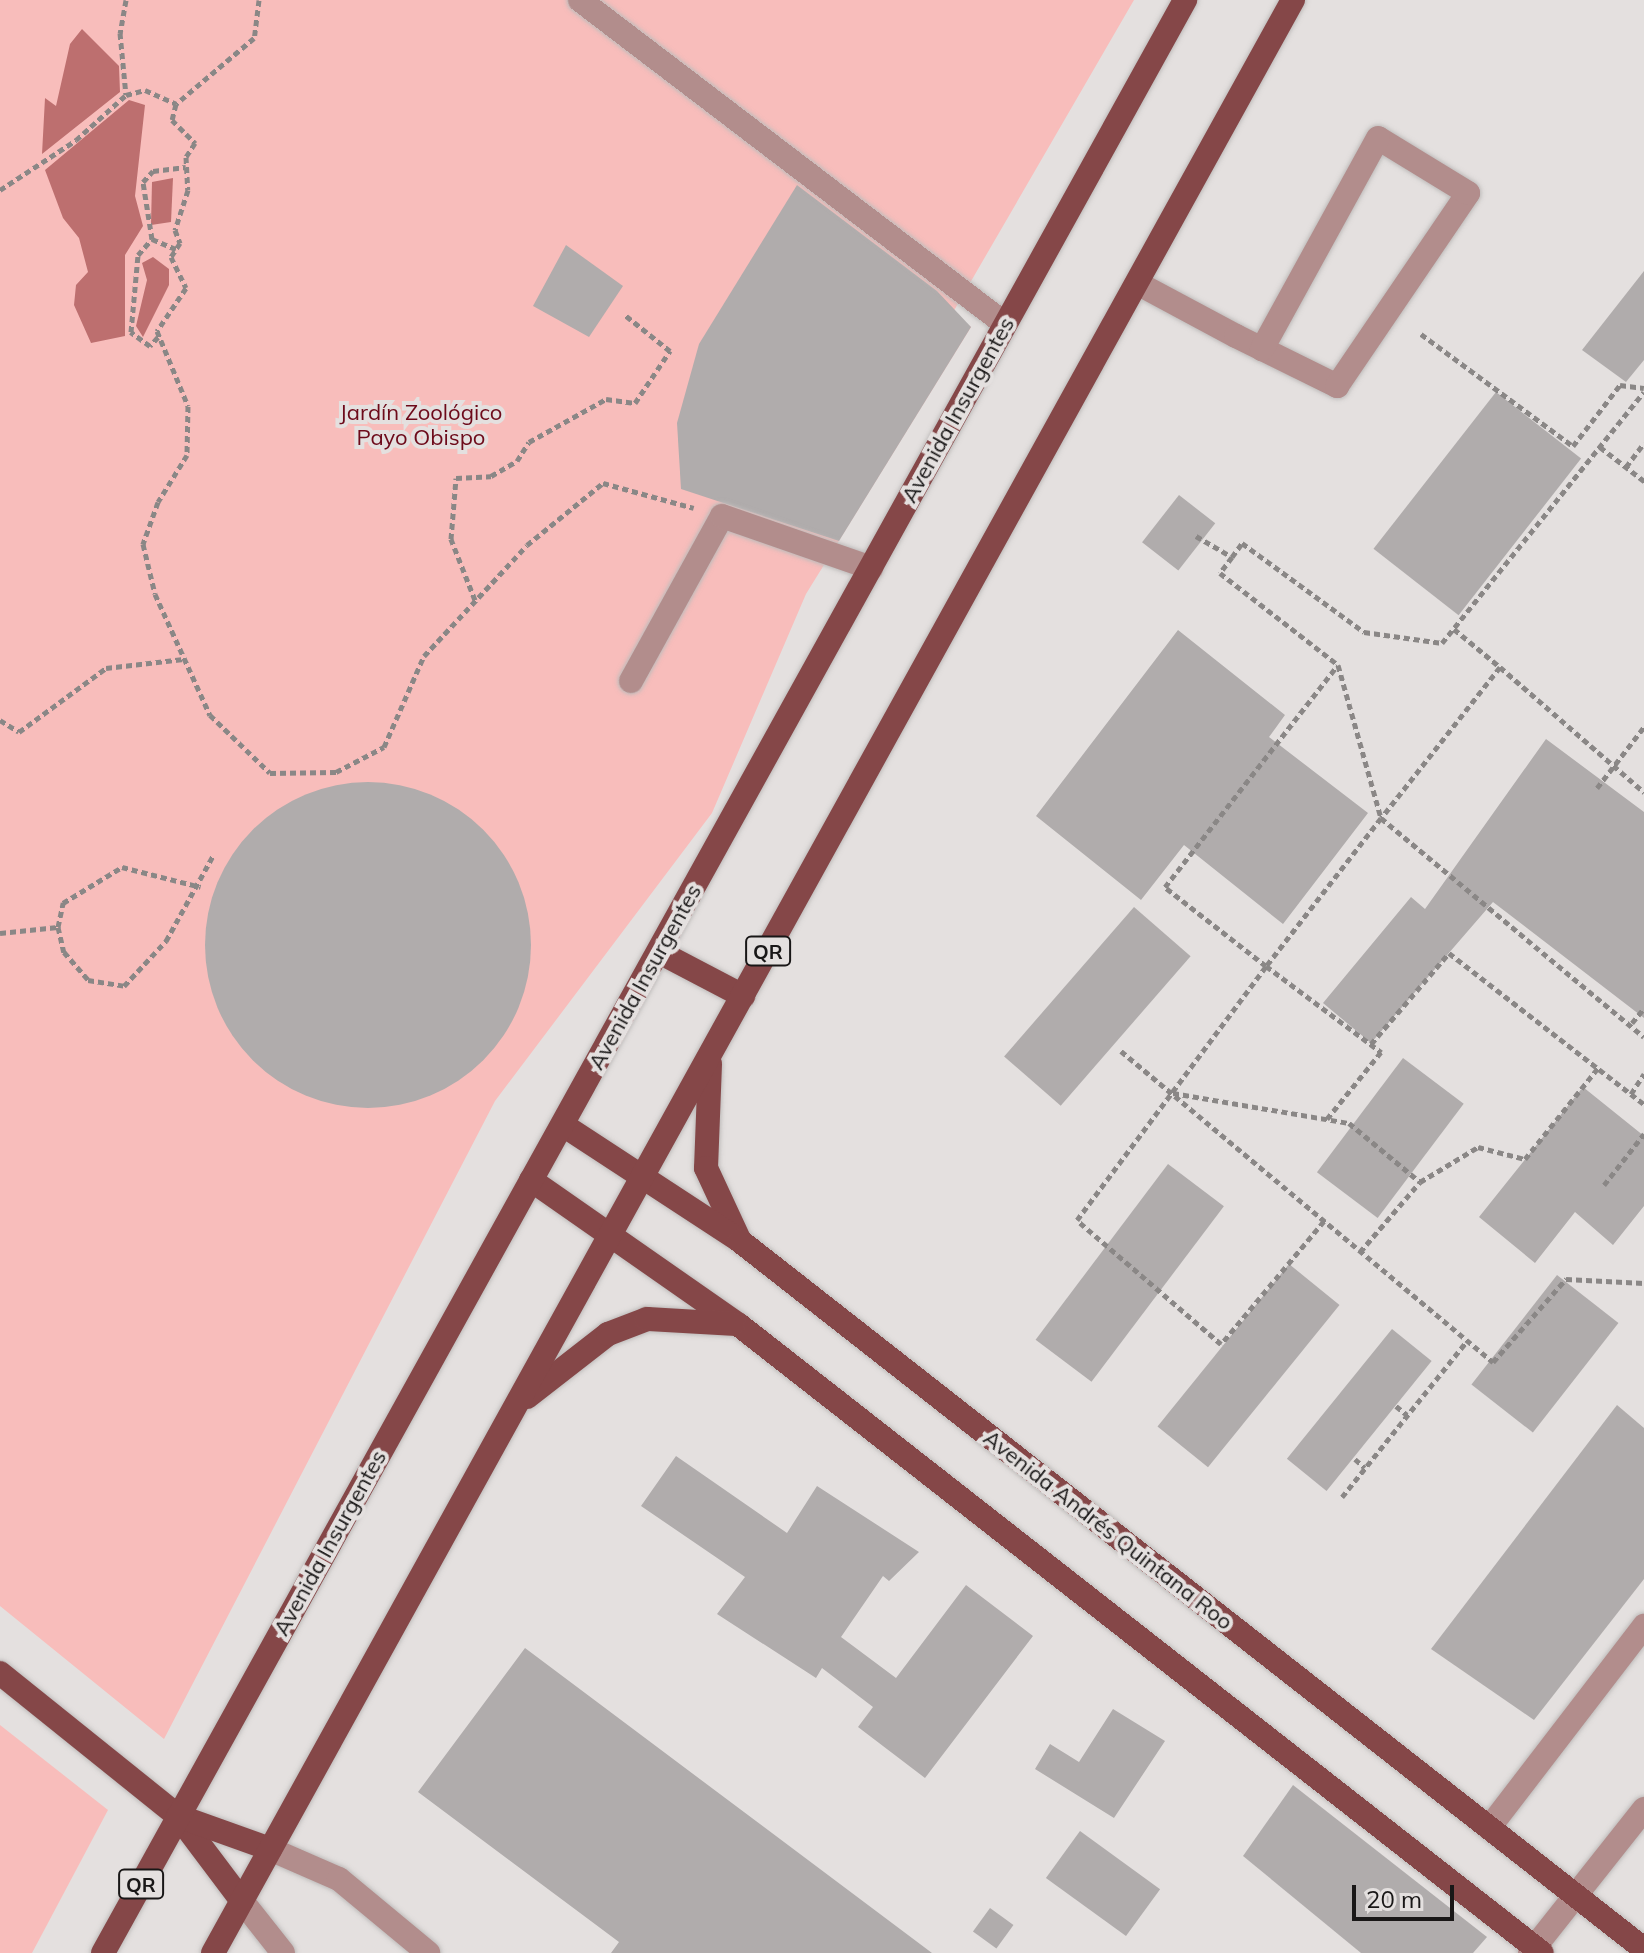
<!DOCTYPE html>
<html>
<head>
<meta charset="utf-8">
<style>
	body { margin:0 }
	#map { position:relative; width:1644px; height:1953px; overflow:hidden; background:#e4e0df; font-family:Mulish,sans-serif }
	div>[style] { position:absolute }
	.green>* { inset:0; background:#f8bdbb }
	.water>* { inset:0; background:#bd6f6f }
	.building>* { inset:0; background:#b0acac; transform-origin:0 0 }
	.round { border-radius:50% }
	.path>* { height:5px; margin-top:-2.5px; transform-origin:0; background:repeating-linear-gradient(90deg,#8a8786 0 6px,transparent 0 10px) }
	.roads { filter:drop-shadow(0 0 2px #bfbcbb) drop-shadow(0 0 2px #bfbcbb) }
	.minor>* { height:24px; margin:-12px; padding:0 12px; transform-origin:12px; border-radius:12px; background:#b28d8c }
	.major>* { height:24px; margin:-12px; padding:0 12px; transform-origin:12px; border-radius:12px; background:#854748 }
	span { translate:-50% -50%; white-space:nowrap; text-align:center; line-height:1.15; -webkit-text-stroke:8px #e4e0df; paint-order:stroke }
	.shield-label span { padding:2px 6px; background:#e4e0df; border:2px solid; border-radius:6px; -webkit-text-stroke-width:0 }
	.shield-label { font-size:20px; color:#191717; font-weight:700 }
	.street-label { font-size:22px; color:#191717 }
	.park-label { font-size:22px; color:#6d0a1a }
	.scale { position:absolute; left:1352px; top:1885px; width:102px; height:36px; box-sizing:border-box; border:4px solid #191717; border-top:0; padding-left:10px; font-size:24px; line-height:28px; white-space:nowrap; color:#191717; -webkit-text-stroke:6px #e4e0df; paint-order:stroke }
</style>
</head>
<body>
<div id="map">
	<div class="green">
		<div style="clip-path:polygon(0 0,1134px 0,952px 314px,971px 327px,806px 594px,712px 813px,495px 1101px,164px 1739px,0 1606px)"></div>
		<div style="clip-path:polygon(0 1725px,108px 1810px,32px 1953px,0 1953px)"></div>
	</div>
	<div class="water">
		<div style="clip-path:polygon(82px 29px,119px 66px,120px 92px,42px 154px,45px 98px,56px 106px,70px 44px)"></div>
		<div style="clip-path:polygon(129px 100px,145px 105px,135px 196px,143px 226px,125px 255px,125px 336px,91px 343px,74px 305px,76px 285px,88px 272px,79px 238px,63px 218px,45px 170px)"></div>
		<div style="clip-path:polygon(173px 178px,171px 222px,151px 225px,152px 182px)"></div>
		<div style="clip-path:polygon(153px 257px,169px 269px,169px 285px,143px 337px,136px 326px,147px 280px,142px 263px)"></div>
	</div>
	<div class="building">
		<div style="clip-path:polygon(797px 185px,937px 291px,971px 327px,839px 541px,681px 489px,677px 423px,699px 344px)"></div>
		<div style="clip-path:polygon(566px 245px,623px 286px,589px 337px,533px 306px)"></div>
		<div style="clip-path:polygon(1644px 271px,1644px 360px,1626px 382px,1582px 350px)"></div>
		<div style="left:1496px;top:392px;width:108px;height:199px;rotate:38deg"></div>
		<div style="left:1179px;top:495px;width:46px;height:60px;rotate:38deg"></div>
		<div style="clip-path:polygon(1178px 630px,1285px 715px,1269px 737px,1368px 813px,1283px 924px,1184px 845px,1141px 900px,1036px 816px)"></div>
		<div style="clip-path:polygon(1546px 739px,1644px 812px,1644px 1018px,1493px 902px,1371px 1043px,1323px 1003px,1411px 897px,1425px 909px)"></div>
		<div class="round" style="left:205px;top:782px;width:326px;height:326px"></div>
		<div style="left:1134px;top:907px;width:75px;height:198px;rotate:41deg"></div>
		<div style="left:1403px;top:1058px;width:76px;height:143px;rotate:37deg"></div>
		<div style="clip-path:polygon(1583px 1087px,1644px 1136px,1644px 1206px,1613px 1245px,1575px 1212px,1535px 1263px,1479px 1217px)"></div>
		<div style="left:1168px;top:1164px;width:70px;height:220px;rotate:37deg"></div>
		<div style="left:1289px;top:1264px;width:65px;height:209px;rotate:39deg"></div>
		<div style="left:1557px;top:1275px;width:78px;height:139px;rotate:38deg"></div>
		<div style="left:1392px;top:1329px;width:51px;height:167px;rotate:39deg"></div>
		<div style="clip-path:polygon(1617px 1405px,1644px 1428px,1644px 1579px,1534px 1720px,1431px 1649px)"></div>
		<div style="clip-path:polygon(676px 1456px,787px 1533px,817px 1486px,919px 1552px,889px 1581px,883px 1576px,841px 1637px,896px 1678px,966px 1585px,1033px 1636px,925px 1778px,858px 1727px,873px 1707px,822px 1668px,816px 1678px,717px 1614px,745px 1577px,641px 1506px)"></div>
		<div style="clip-path:polygon(525px 1648px,932px 1953px,611px 1953px,619px 1942px,418px 1792px)"></div>
		<div style="clip-path:polygon(1113px 1709px,1165px 1741px,1114px 1818px,1035px 1769px,1050px 1744px,1079px 1762px)"></div>
		<div style="clip-path:polygon(1293px 1785px,1487px 1937px,1473px 1953px,1361px 1953px,1243px 1856px)"></div>
		<div style="left:1080px;top:1831px;width:99px;height:58px;rotate:36deg"></div>
		<div style="left:990px;top:1908px;width:29px;height:29px;rotate:36deg"></div>
	</div>
	<div class="path">
		<div style="left:126px;top:0;width:34px;rotate:100deg"></div>
		<div style="left:120px;top:33px;width:62px;rotate:84.5deg"></div>
		<div style="left:259px;top:0;width:38px;rotate:97deg"></div>
		<div style="left:254px;top:38px;width:102px;rotate:139.8deg"></div>
		<div style="left:176px;top:104px;width:16px;rotate:104deg"></div>
		<div style="left:172px;top:120px;width:33px;rotate:45deg"></div>
		<div style="left:195px;top:143px;width:17px;rotate:123deg"></div>
		<div style="left:186px;top:157px;width:33px;rotate:87deg"></div>
		<div style="left:188px;top:190px;width:42px;rotate:108deg"></div>
		<div style="left:175px;top:230px;width:14px;rotate:69deg"></div>
		<div style="left:180px;top:243px;width:17px;rotate:123deg"></div>
		<div style="left:171px;top:257px;width:34px;rotate:64deg"></div>
		<div style="left:186px;top:288px;width:52px;rotate:124deg"></div>
		<div style="left:157px;top:331px;width:81px;rotate:67.5deg"></div>
		<div style="left:188px;top:406px;width:49px;rotate:91.2deg"></div>
		<div style="left:187px;top:455px;width:55px;rotate:121.7deg"></div>
		<div style="left:158px;top:502px;width:45px;rotate:109.7deg"></div>
		<div style="left:143px;top:544px;width:51px;rotate:76.5deg"></div>
		<div style="left:155px;top:594px;width:133px;rotate:65.6deg"></div>
		<div style="left:210px;top:715px;width:83px;rotate:44deg"></div>
		<div style="left:270px;top:773px;width:66px;rotate:-0.9deg"></div>
		<div style="left:336px;top:772px;width:54px;rotate:-27.5deg"></div>
		<div style="left:384px;top:747px;width:99px;rotate:-66.3deg"></div>
		<div style="left:424px;top:656px;width:151px;rotate:-47.1deg"></div>
		<div style="left:527px;top:545px;width:98px;rotate:-39.2deg"></div>
		<div style="left:603px;top:483px;width:94px;rotate:15.4deg"></div>
		<div style="left:0;top:190px;width:91px;rotate:-33.3deg"></div>
		<div style="left:76px;top:140px;width:67px;rotate:-42deg"></div>
		<div style="left:126px;top:95px;width:20px;rotate:-15deg"></div>
		<div style="left:145px;top:90px;width:34px;rotate:24deg"></div>
		<div style="left:152px;top:239px;width:58px;rotate:-99deg"></div>
		<div style="left:143px;top:182px;width:15px;rotate:-48deg"></div>
		<div style="left:153px;top:171px;width:33px;rotate:-7deg"></div>
		<div style="left:1421px;top:334px;width:189px;rotate:36.4deg"></div>
		<div style="left:1573px;top:446px;width:77px;rotate:-52.4deg"></div>
		<div style="left:1620px;top:385px;width:24px;rotate:7deg"></div>
		<div style="left:158px;top:337px;width:12px;rotate:132deg"></div>
		<div style="left:150px;top:346px;width:24px;rotate:-144deg"></div>
		<div style="left:131px;top:332px;width:77px;rotate:-84.8deg"></div>
		<div style="left:138px;top:255px;width:21px;rotate:-49deg"></div>
		<div style="left:152px;top:239px;width:26px;rotate:23deg"></div>
		<div style="left:1600px;top:447px;width:56px;rotate:37.7deg"></div>
		<div style="left:1626px;top:467px;width:30px;rotate:-53deg"></div>
		<div style="left:1196px;top:536px;width:42px;rotate:30.3deg"></div>
		<div style="left:1232px;top:557px;width:17px;rotate:-54deg"></div>
		<div style="left:1242px;top:543px;width:151px;rotate:36.1deg"></div>
		<div style="left:1364px;top:632px;width:79px;rotate:8deg"></div>
		<div style="left:1442px;top:643px;width:322px;rotate:-51.2deg"></div>
		<div style="left:1232px;top:557px;width:20px;rotate:127deg"></div>
		<div style="left:1220px;top:573px;width:150px;rotate:37.9deg"></div>
		<div style="left:1338px;top:665px;width:159px;rotate:74.3deg"></div>
		<div style="left:1381px;top:818px;width:187px;rotate:127.8deg"></div>
		<div style="left:1266px;top:966px;width:144px;rotate:36.8deg"></div>
		<div style="left:1381px;top:1052px;width:86px;rotate:128.9deg"></div>
		<div style="left:475px;top:600px;width:66px;rotate:-111.5deg"></div>
		<div style="left:451px;top:539px;width:61px;rotate:-85.3deg"></div>
		<div style="left:456px;top:478px;width:35px;rotate:-3deg"></div>
		<div style="left:491px;top:476px;width:30px;rotate:-30deg"></div>
		<div style="left:517px;top:461px;width:22px;rotate:-58deg"></div>
		<div style="left:529px;top:442px;width:88px;rotate:-29.2deg"></div>
		<div style="left:606px;top:399px;width:29px;rotate:8deg"></div>
		<div style="left:635px;top:403px;width:63px;rotate:-56.1deg"></div>
		<div style="left:670px;top:351px;width:58px;rotate:-141.3deg"></div>
		<div style="left:1454px;top:629px;width:60px;rotate:39.6deg"></div>
		<div style="left:1500px;top:667px;width:192px;rotate:128.2deg"></div>
		<div style="left:1381px;top:818px;width:342px;rotate:39.8deg"></div>
		<div style="left:1500px;top:667px;width:191px;rotate:41deg"></div>
		<div style="left:0;top:720px;width:22px;rotate:32deg"></div>
		<div style="left:19px;top:732px;width:108px;rotate:-36.3deg"></div>
		<div style="left:106px;top:668px;width:78px;rotate:-6.7deg"></div>
		<div style="left:1597px;top:788px;width:77px;rotate:-52.4deg"></div>
		<div style="left:58px;top:927px;width:25px;rotate:-78deg"></div>
		<div style="left:63px;top:903px;width:69px;rotate:-31.4deg"></div>
		<div style="left:122px;top:867px;width:81px;rotate:14.2deg"></div>
		<div style="left:0;top:933px;width:58px;rotate:-5.9deg"></div>
		<div style="left:58px;top:927px;width:26px;rotate:77deg"></div>
		<div style="left:64px;top:952px;width:37px;rotate:49deg"></div>
		<div style="left:88px;top:980px;width:36px;rotate:9deg"></div>
		<div style="left:124px;top:986px;width:62px;rotate:-47deg"></div>
		<div style="left:166px;top:941px;width:99px;rotate:-61.1deg"></div>
		<div style="left:1632px;top:1023px;width:19px;rotate:-51deg"></div>
		<div style="left:1371px;top:1044px;width:120px;rotate:-49.4deg"></div>
		<div style="left:1449px;top:953px;width:247px;rotate:37.8deg"></div>
		<div style="left:1121px;top:1051px;width:485px;rotate:39.9deg"></div>
		<div style="left:1493px;top:1362px;width:111px;rotate:-48.7deg"></div>
		<div style="left:1566px;top:1279px;width:78px;rotate:2.9deg"></div>
		<div style="left:1173px;top:1093px;width:179px;rotate:9.7deg"></div>
		<div style="left:1349px;top:1123px;width:92px;rotate:39.7deg"></div>
		<div style="left:1631px;top:1094px;width:24px;rotate:-57deg"></div>
		<div style="left:1604px;top:1185px;width:65px;rotate:-51.9deg"></div>
		<div style="left:1324px;top:1221px;width:160px;rotate:129.9deg"></div>
		<div style="left:1221px;top:1344px;width:190px;rotate:-139.3deg"></div>
		<div style="left:1077px;top:1220px;width:317px;rotate:-53.3deg"></div>
		<div style="left:1266px;top:966px;width:128px;rotate:-142deg"></div>
		<div style="left:1165px;top:887px;width:281px;rotate:-52.1deg"></div>
		<div style="left:1360px;top:1252px;width:92px;rotate:-49.4deg"></div>
		<div style="left:1420px;top:1182px;width:68px;rotate:-31.1deg"></div>
		<div style="left:1478px;top:1147px;width:49px;rotate:14.3deg"></div>
		<div style="left:1525px;top:1159px;width:117px;rotate:-51.3deg"></div>
		<div style="left:1396px;top:1406px;width:14px;rotate:39deg"></div>
		<div style="left:1355px;top:1459px;width:13px;rotate:42deg"></div>
		<div style="left:1342px;top:1497px;width:200px;rotate:-51.3deg"></div>
	</div>
	<div class="roads">
		<div class="minor">
			<div style="left:580px;top:0;width:534px;rotate:37.32deg"></div>
			<div style="left:1137px;top:283px;width:112px;rotate:28.2deg"></div>
			<div style="left:1236px;top:336px;width:113px;rotate:26.3deg"></div>
			<div style="left:1337px;top:386px;width:233px;rotate:-55.8deg"></div>
			<div style="left:1468px;top:193px;width:105px;rotate:-148.6deg"></div>
			<div style="left:1378px;top:138px;width:241px;rotate:118.8deg"></div>
			<div style="left:631px;top:681px;width:188px;rotate:-61.1deg"></div>
			<div style="left:722px;top:516px;width:158px;rotate:19.2deg"></div>
			<div style="left:1489px;top:1828px;width:255px;rotate:-52.5deg"></div>
			<div style="left:270px;top:1849px;width:75px;rotate:23.5deg"></div>
			<div style="left:339px;top:1879px;width:116px;rotate:39.7deg"></div>
			<div style="left:242px;top:1901px;width:66px;rotate:51.7deg"></div>
			<div style="left:1530px;top:1953px;width:184px;rotate:-51.6deg"></div>
		</div>
		<div class="major">
			<div style="left:659px;top:952px;width:95px;rotate:27.6deg"></div>
			<div style="left:710px;top:1064px;width:104px;rotate:92.2deg"></div>
			<div style="left:706px;top:1168px;width:78px;rotate:65.1deg"></div>
			<div style="left:563px;top:1125px;width:212px;rotate:33.2deg"></div>
			<div style="left:740px;top:1241px;width:1148px;rotate:38.07deg"></div>
			<div style="left:531px;top:1180px;width:254px;rotate:34.9deg"></div>
			<div style="left:739px;top:1325px;width:1019px;rotate:38.03deg"></div>
			<div style="left:527px;top:1397px;width:103px;rotate:-37.9deg"></div>
			<div style="left:608px;top:1334px;width:42px;rotate:-21deg"></div>
			<div style="left:647px;top:1319px;width:86px;rotate:3.3deg"></div>
			<div style="left:0;top:1673px;width:228px;rotate:38.8deg"></div>
			<div style="left:178px;top:1816px;width:106px;rotate:53deg"></div>
			<div style="left:178px;top:1816px;width:98px;rotate:19.7deg"></div>
			<div style="left:103px;top:1953px;width:2233px;rotate:-61.01deg"></div>
			<div style="left:213px;top:1953px;width:2232px;rotate:-61.06deg"></div>
		</div>
	</div>
	<div class="shield-label">
		<span style="left:768px;top:951px">QR</span>
		<span style="left:141px;top:1884px">QR</span>
	</div>
	<div class="street-label">
		<span style="left:958px;top:410px;rotate:-61deg">Avenida Insurgentes</span>
		<span style="left:645px;top:977px;rotate:-61deg">Avenida Insurgentes</span>
		<span style="left:1108px;top:1530px;rotate:38deg">Avenida Andrés Quintana Roo</span>
		<span style="left:330px;top:1543px;rotate:-61deg">Avenida Insurgentes</span>
	</div>
	<div class="park-label">
		<span style="left:421px;top:425px">Jardín Zoológico<br>Payo Obispo</span>
	</div>
	<div class="scale">20 m</div>
</div>
</body>
</html>
